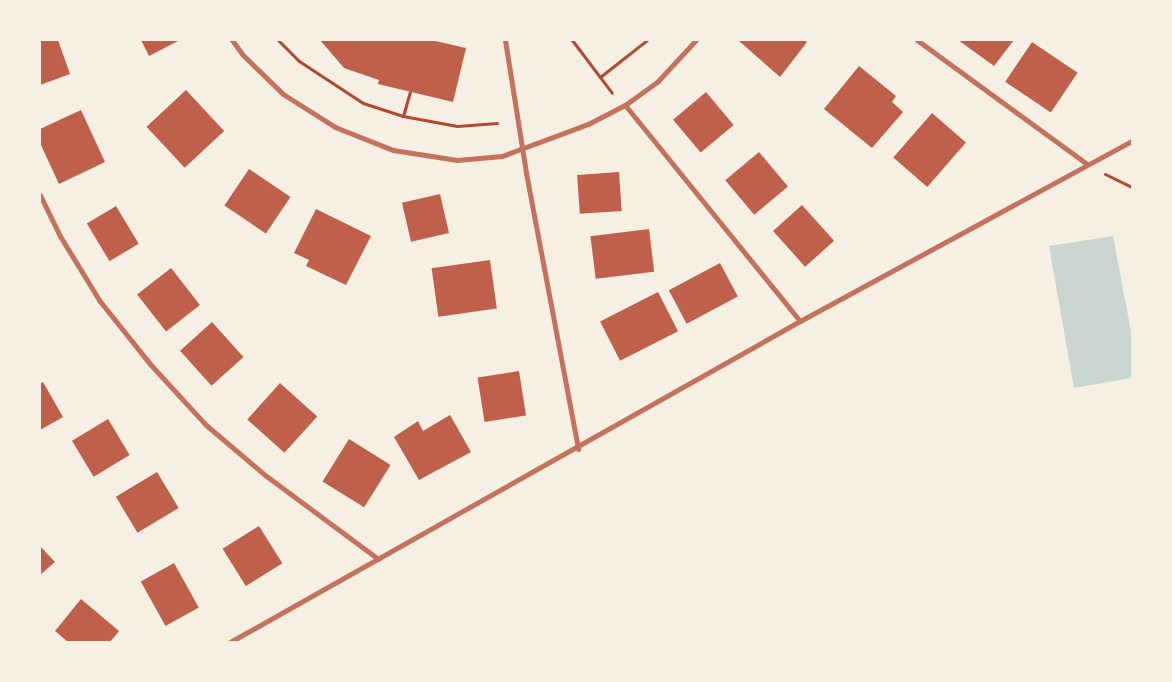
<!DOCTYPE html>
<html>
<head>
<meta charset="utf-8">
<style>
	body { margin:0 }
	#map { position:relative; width:1172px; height:682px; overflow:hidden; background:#f6efe4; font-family:Arial,sans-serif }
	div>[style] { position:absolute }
	.water>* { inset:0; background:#c9d6d2 }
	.building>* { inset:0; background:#bf614a; transform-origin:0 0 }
	.path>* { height:3px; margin:-1.5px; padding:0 1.5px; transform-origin:1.5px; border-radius:1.5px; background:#b5482f }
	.minor>* { height:5px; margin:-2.5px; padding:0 2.5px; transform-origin:2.5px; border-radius:2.5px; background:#c5725c }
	span { translate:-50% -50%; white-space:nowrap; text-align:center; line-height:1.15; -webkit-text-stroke:4px #f6efe4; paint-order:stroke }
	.frame { position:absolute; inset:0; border:41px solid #f6efe4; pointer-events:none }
</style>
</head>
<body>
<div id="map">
	<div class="water">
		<div style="clip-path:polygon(1113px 236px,1132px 337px,1132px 378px,1074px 388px,1049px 246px)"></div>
	</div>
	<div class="building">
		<div style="clip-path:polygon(40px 40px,58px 40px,70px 74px,40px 85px)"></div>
		<div style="clip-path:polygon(141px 40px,180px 40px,149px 56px)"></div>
		<div style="clip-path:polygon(320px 40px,431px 40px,466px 48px,453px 102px,378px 84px,379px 80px,344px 68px)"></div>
		<div style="clip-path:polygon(738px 40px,804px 40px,807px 42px,780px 77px)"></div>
		<div style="clip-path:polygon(958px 40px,1014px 40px,994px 66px)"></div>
		<div style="left:1032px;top:42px;width:55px;height:48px;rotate:34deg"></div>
		<div style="clip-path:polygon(859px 66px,896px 96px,892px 102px,903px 112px,872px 148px,824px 109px)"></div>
		<div style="left:186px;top:90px;width:56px;height:54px;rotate:47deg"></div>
		<div style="left:706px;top:92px;width:43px;height:43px;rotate:50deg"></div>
		<div style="clip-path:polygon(81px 110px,105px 162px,59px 184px,40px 143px,40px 129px)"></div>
		<div style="left:932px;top:113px;width:45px;height:59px;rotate:41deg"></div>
		<div style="left:759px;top:152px;width:45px;height:44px;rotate:50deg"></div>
		<div style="left:249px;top:169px;width:50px;height:44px;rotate:34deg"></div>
		<div style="left:619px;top:172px;width:39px;height:42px;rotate:86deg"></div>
		<div style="left:440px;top:194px;width:40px;height:39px;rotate:77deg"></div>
		<div style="left:802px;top:205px;width:48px;height:39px;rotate:48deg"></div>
		<div style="left:116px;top:206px;width:44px;height:34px;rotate:59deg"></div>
		<div style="clip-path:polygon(316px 209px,371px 236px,346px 285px,306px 266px,309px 260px,294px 253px)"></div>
		<div style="left:649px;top:229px;width:43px;height:59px;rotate:83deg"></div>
		<div style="left:490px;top:260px;width:49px;height:59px;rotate:82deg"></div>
		<div style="left:720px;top:263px;width:38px;height:58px;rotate:62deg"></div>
		<div style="left:171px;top:268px;width:47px;height:43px;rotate:52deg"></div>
		<div style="left:658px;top:292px;width:44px;height:65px;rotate:63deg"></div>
		<div style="left:212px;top:322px;width:47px;height:43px;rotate:48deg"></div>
		<div style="left:519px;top:371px;width:45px;height:42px;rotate:81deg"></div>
		<div style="clip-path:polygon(43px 382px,63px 417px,40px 430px,40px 384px)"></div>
		<div style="left:280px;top:383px;width:50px;height:49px;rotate:42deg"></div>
		<div style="clip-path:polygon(450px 415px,471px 452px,419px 480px,394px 437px,418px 421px,423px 431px)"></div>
		<div style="left:108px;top:419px;width:42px;height:42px;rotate:59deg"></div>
		<div style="left:349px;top:439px;width:49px;height:50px;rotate:32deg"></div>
		<div style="left:157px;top:472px;width:42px;height:48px;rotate:59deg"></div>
		<div style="left:259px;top:526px;width:44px;height:43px;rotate:58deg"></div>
		<div style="clip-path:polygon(40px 546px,55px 562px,40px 575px)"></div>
		<div style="left:174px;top:563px;width:51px;height:38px;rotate:61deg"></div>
		<div style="clip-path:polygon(81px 599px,119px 631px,110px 642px,68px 642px,55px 631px)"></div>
	</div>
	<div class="path">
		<div style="left:278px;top:40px;width:30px;rotate:45deg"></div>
		<div style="left:299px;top:61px;width:77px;rotate:33.3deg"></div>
		<div style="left:363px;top:103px;width:42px;rotate:18deg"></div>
		<div style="left:403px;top:116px;width:55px;rotate:10.5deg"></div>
		<div style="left:457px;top:126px;width:40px;rotate:-4.3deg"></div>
		<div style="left:572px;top:40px;width:66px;rotate:53deg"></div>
		<div style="left:600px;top:77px;width:60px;rotate:-38.2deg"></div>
		<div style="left:403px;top:116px;width:25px;rotate:-74deg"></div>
		<div style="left:1105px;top:174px;width:30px;rotate:26deg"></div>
	</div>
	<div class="minor">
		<div style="left:232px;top:40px;width:17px;rotate:54deg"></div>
		<div style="left:242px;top:54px;width:57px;rotate:44.3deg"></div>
		<div style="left:283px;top:94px;width:62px;rotate:32.4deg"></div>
		<div style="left:335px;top:127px;width:62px;rotate:21.6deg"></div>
		<div style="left:393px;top:150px;width:65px;rotate:8.9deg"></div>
		<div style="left:457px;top:160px;width:45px;rotate:-5.1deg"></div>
		<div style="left:502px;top:156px;width:92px;rotate:-20.4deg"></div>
		<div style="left:588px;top:124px;width:42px;rotate:-27.2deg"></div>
		<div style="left:625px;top:105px;width:41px;rotate:-36deg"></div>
		<div style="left:658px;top:81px;width:56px;rotate:-47.2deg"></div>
		<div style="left:505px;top:40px;width:135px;rotate:81deg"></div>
		<div style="left:526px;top:173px;width:281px;rotate:79.3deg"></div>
		<div style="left:917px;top:40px;width:210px;rotate:36.1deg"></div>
		<div style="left:625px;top:105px;width:278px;rotate:51deg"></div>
		<div style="left:40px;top:195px;width:46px;rotate:64deg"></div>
		<div style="left:60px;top:236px;width:75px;rotate:58.6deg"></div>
		<div style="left:99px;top:300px;width:82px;rotate:51.4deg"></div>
		<div style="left:150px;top:364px;width:83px;rotate:47.4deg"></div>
		<div style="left:206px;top:425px;width:77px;rotate:40.3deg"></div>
		<div style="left:265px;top:475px;width:141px;rotate:36.6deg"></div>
		<div style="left:230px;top:642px;width:654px;rotate:-29.39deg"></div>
		<div style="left:800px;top:321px;width:378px;rotate:-28.5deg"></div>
	</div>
	<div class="frame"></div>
</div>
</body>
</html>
